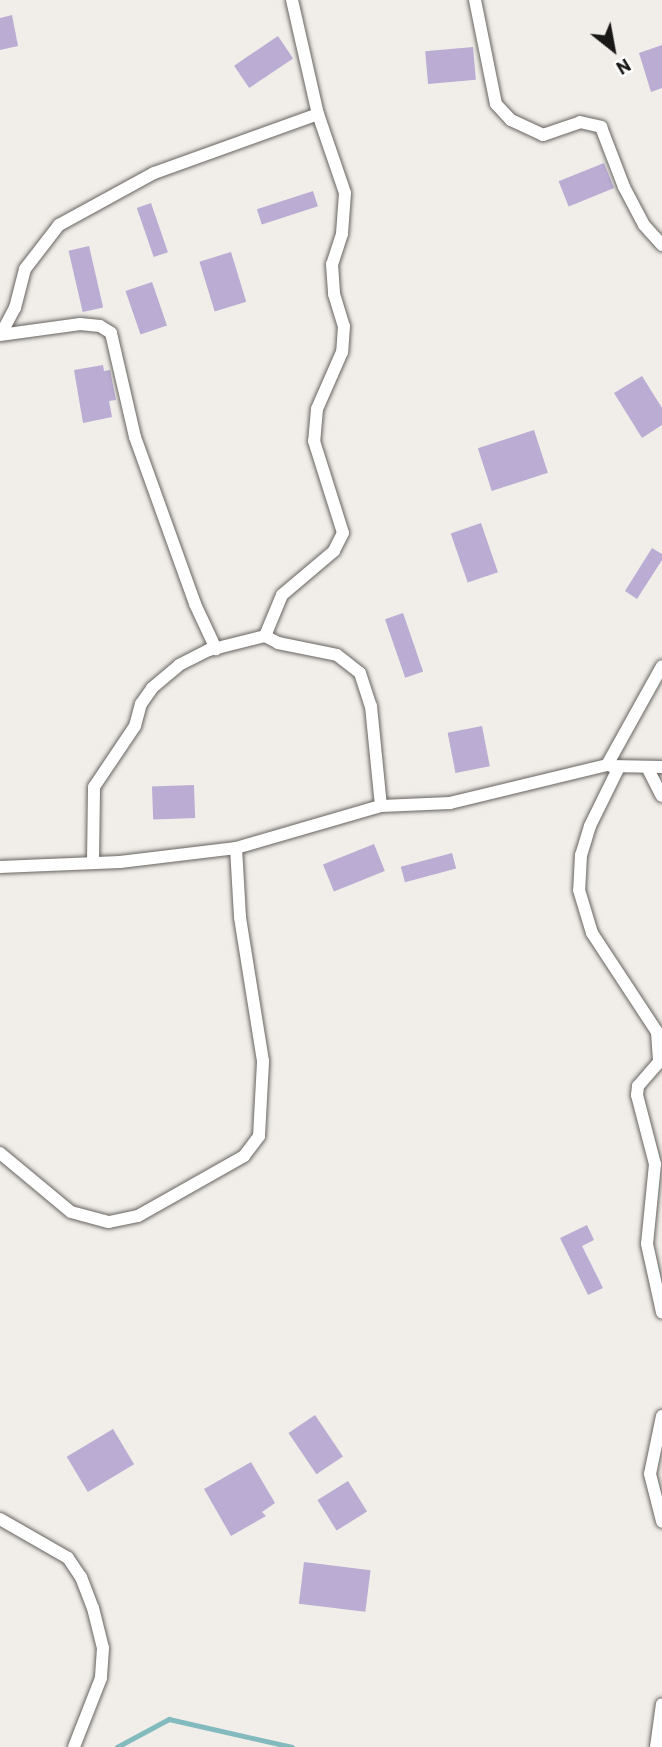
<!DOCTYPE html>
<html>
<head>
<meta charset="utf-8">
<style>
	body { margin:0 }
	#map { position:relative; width:662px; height:1747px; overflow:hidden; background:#f1eee9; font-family:Barlow,sans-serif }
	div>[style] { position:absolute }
	.stream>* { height:4.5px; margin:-2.25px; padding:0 2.25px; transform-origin:2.25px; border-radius:2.25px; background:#82babd }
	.building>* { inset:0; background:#baacd3; transform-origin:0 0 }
	.roads { filter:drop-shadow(0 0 2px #676460) drop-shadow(0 0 2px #676460) }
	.street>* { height:12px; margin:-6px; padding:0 6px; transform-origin:6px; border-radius:6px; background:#fff }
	span { translate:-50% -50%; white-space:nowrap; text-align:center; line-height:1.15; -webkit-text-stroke:7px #fff; paint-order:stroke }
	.north { position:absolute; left:578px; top:14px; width:70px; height:70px; -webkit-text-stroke:5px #fff; paint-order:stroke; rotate:149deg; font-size:19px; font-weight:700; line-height:28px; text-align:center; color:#1a1817 }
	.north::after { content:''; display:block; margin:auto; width:24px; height:32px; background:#1a1817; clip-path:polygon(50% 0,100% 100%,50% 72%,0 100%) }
</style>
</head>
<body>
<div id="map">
	<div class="stream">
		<div style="left:117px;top:1747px;width:59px;rotate:-28.3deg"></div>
		<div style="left:169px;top:1719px;width:126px;rotate:12.8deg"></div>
	</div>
	<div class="building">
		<div style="clip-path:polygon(12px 15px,18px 46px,0 50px,0 18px)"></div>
		<div style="left:278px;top:36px;width:27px;height:53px;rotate:56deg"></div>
		<div style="clip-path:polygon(662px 45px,662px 88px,651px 92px,639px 53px)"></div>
		<div style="left:473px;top:47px;width:33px;height:48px;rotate:85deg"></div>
		<div style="left:604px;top:163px;width:27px;height:49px;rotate:68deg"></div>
		<div style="left:313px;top:191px;width:16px;height:59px;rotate:72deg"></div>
		<div style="left:151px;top:203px;width:52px;height:15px;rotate:71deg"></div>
		<div style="left:89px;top:246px;width:63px;height:21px;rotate:77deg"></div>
		<div style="left:231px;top:252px;width:52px;height:33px;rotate:73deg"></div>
		<div style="left:152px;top:282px;width:46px;height:28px;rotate:71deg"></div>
		<div style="clip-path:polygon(103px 365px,104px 371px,110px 370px,116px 400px,109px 401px,112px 417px,83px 423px,74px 370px)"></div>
		<div style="clip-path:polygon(642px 376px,662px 408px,662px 425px,642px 438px,614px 393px)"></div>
		<div style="left:534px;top:430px;width:45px;height:59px;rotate:72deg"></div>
		<div style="left:481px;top:523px;width:52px;height:32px;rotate:71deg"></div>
		<div style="clip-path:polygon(652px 548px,662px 554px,662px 560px,637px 599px,625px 591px)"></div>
		<div style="left:403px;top:613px;width:62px;height:19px;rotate:71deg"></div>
		<div style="left:482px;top:726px;width:41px;height:35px;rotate:79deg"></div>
		<div style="left:194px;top:785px;width:33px;height:42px;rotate:88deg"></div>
		<div style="left:374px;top:844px;width:29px;height:55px;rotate:68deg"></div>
		<div style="left:452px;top:853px;width:16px;height:53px;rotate:75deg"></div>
		<div style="clip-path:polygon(587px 1225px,594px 1240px,582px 1246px,603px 1288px,588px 1295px,560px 1238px)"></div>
		<div style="left:315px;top:1415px;width:50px;height:32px;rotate:56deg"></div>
		<div style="left:113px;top:1429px;width:41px;height:54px;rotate:59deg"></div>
		<div style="clip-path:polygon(251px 1462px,275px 1503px,262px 1512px,266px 1516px,231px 1536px,204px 1489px)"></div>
		<div style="left:348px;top:1481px;width:36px;height:36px;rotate:58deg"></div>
		<div style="left:304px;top:1562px;width:67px;height:42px;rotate:7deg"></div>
	</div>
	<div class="roads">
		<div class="street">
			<div style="left:292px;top:0;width:117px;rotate:77.2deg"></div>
			<div style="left:318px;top:114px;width:83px;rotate:71.1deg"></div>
			<div style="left:345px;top:193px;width:41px;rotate:94.2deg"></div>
			<div style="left:342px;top:234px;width:32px;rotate:108deg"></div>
			<div style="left:332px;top:264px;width:30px;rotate:86deg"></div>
			<div style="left:334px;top:294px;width:34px;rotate:73deg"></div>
			<div style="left:344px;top:326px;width:26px;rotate:94deg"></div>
			<div style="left:342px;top:352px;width:62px;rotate:113.7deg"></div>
			<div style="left:317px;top:409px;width:32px;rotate:95deg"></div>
			<div style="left:314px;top:441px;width:96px;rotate:72.5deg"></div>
			<div style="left:343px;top:533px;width:20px;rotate:117deg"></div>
			<div style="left:334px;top:551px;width:68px;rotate:139.8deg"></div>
			<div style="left:282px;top:595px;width:44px;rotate:112.5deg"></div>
			<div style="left:265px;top:636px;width:15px;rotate:28deg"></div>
			<div style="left:278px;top:643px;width:60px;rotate:11.5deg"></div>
			<div style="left:337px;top:655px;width:29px;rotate:38deg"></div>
			<div style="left:360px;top:673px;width:35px;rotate:72deg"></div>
			<div style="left:371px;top:706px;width:100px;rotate:84.3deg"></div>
			<div style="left:475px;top:0;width:106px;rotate:78.6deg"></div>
			<div style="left:496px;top:104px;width:22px;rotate:47deg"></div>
			<div style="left:511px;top:120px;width:35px;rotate:25deg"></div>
			<div style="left:543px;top:135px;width:39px;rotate:-19deg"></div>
			<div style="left:580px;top:122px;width:22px;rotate:13deg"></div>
			<div style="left:601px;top:127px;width:64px;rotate:69deg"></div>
			<div style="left:624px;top:187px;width:43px;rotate:62.2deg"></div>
			<div style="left:644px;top:225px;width:27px;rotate:48deg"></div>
			<div style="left:1px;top:334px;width:30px;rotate:-62deg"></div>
			<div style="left:15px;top:308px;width:40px;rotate:-75.6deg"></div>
			<div style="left:25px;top:269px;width:56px;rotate:-52.3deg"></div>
			<div style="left:59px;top:225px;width:108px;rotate:-28.7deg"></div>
			<div style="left:154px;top:173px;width:174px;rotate:-19.8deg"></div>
			<div style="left:0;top:335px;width:81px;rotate:-7.8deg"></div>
			<div style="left:80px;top:324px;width:20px;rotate:6deg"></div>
			<div style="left:100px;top:326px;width:13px;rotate:32deg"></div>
			<div style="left:111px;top:333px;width:107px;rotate:77deg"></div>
			<div style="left:135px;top:437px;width:177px;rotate:70.2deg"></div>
			<div style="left:195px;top:604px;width:50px;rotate:65deg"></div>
			<div style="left:611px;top:766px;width:51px;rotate:1.1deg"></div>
			<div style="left:619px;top:767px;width:66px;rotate:116.2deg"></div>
			<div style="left:590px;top:826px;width:30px;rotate:107deg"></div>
			<div style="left:581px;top:855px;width:35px;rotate:93deg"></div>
			<div style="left:579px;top:890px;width:45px;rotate:73.2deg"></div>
			<div style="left:592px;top:933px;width:118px;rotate:56.7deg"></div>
			<div style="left:657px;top:1032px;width:30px;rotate:86deg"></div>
			<div style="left:659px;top:1062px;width:32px;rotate:131deg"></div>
			<div style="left:638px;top:1086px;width:9px;rotate:96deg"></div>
			<div style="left:637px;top:1095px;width:71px;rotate:75.4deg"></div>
			<div style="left:655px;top:1164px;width:80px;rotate:95.7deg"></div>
			<div style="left:647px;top:1244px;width:70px;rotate:77.6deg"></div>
			<div style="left:648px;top:769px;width:30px;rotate:63deg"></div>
			<div style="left:93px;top:861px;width:74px;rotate:-89.2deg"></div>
			<div style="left:94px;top:787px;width:73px;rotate:-56.1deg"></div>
			<div style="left:135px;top:726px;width:23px;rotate:-75deg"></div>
			<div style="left:141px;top:704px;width:19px;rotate:-55deg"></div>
			<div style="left:152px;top:688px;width:35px;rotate:-40deg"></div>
			<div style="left:179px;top:665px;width:34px;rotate:-27deg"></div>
			<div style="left:209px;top:650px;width:58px;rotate:-14deg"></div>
			<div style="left:0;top:867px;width:120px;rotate:-2.4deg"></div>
			<div style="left:120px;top:862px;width:117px;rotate:-6.9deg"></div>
			<div style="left:236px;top:848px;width:151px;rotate:-16.2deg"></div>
			<div style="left:381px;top:806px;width:69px;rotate:-2.5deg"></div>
			<div style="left:450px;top:803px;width:162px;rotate:-13.6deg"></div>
			<div style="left:607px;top:765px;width:113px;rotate:-60.9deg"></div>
			<div style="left:0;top:1153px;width:92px;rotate:39.7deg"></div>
			<div style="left:71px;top:1212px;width:39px;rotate:15deg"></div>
			<div style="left:109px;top:1222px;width:30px;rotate:-12deg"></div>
			<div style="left:138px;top:1216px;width:122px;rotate:-29.5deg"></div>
			<div style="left:244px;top:1156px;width:25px;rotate:-53deg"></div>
			<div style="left:259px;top:1136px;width:75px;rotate:-86.9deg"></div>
			<div style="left:263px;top:1061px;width:146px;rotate:-99.1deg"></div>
			<div style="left:240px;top:917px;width:69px;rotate:-93.3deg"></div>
			<div style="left:662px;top:1416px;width:59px;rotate:101.7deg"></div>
			<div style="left:650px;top:1474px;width:49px;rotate:75.7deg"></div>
			<div style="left:0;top:1519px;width:78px;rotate:29.8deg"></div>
			<div style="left:68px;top:1558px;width:23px;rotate:56deg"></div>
			<div style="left:81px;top:1577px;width:33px;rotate:69deg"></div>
			<div style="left:93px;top:1608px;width:41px;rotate:76deg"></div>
			<div style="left:103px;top:1648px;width:30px;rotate:94deg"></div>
			<div style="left:101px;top:1678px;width:74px;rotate:111.4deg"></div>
			<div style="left:656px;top:1747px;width:43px;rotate:-82.1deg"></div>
		</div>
	</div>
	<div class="north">N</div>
</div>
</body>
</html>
